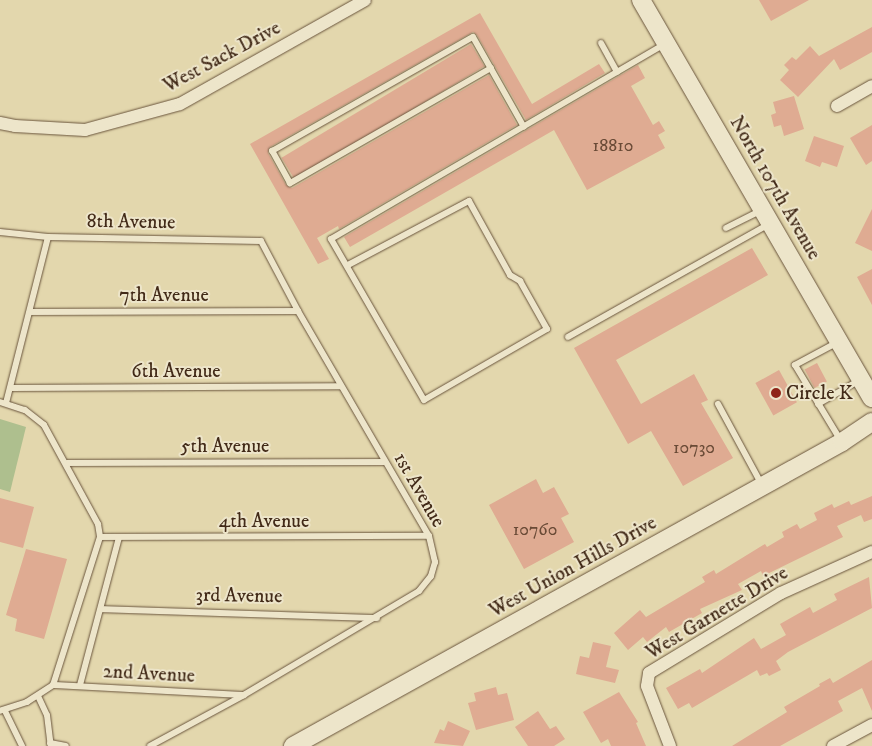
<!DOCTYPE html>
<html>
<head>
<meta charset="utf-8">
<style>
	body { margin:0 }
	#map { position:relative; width:872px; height:746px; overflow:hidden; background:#e3d7ad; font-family:"IM FELL DW Pica",serif }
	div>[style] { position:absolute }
	.green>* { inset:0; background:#aebf8e }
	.building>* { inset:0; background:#dfab92; transform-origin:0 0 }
	.roads { filter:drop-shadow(0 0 1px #6a553d) drop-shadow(0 0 1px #6a553d) }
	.service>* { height:6px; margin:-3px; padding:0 3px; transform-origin:3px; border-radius:3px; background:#ede5ca }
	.minor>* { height:12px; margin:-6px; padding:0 6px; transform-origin:6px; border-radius:6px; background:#ede5ca }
	.secondary>* { height:18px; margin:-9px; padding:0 9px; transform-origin:9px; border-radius:9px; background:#ede5ca }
	.dots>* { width:14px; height:14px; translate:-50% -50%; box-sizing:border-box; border:2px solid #ede5ca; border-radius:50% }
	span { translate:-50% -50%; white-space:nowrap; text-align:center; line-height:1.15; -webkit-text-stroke:4px #ede5ca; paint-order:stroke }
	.number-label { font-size:18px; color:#694a36 }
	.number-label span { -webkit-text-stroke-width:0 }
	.street-label { font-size:20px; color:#422a18 }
	.poi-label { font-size:20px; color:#422a18 }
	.left { translate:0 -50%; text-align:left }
</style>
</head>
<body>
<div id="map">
	<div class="green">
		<div style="clip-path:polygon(0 419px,26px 427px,10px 492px,0 489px)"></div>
	</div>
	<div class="building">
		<div style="clip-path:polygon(759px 0,809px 0,771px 21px)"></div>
		<div style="clip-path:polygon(480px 13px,532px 104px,599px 64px,605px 73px,526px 120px,477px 35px,473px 32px,270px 147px,268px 153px,286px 185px,292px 188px,489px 75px,517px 125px,339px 229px,338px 226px,317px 238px,329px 259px,318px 264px,250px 144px)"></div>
		<div style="clip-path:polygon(872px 27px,872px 52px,840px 70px,834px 59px,798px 97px,780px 80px,789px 70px,784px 65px,792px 57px,796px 60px,810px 46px,819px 56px)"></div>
		<div style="left:471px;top:44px;width:26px;height:221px;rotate:59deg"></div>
		<div style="clip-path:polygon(638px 65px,645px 78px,631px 86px,653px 125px,659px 121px,665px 131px,658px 135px,665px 148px,587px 190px,554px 130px,350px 247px,344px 237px)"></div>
		<div style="clip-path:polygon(794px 96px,804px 129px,784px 136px,781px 125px,774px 127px,771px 115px,776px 113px,773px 102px)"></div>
		<div style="clip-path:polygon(872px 125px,872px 161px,866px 165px,850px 138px)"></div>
		<div style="clip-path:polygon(814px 136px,844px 146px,837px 167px,822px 162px,820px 167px,805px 161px)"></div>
		<div style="clip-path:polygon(872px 209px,872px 251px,855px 243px)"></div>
		<div style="clip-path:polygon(752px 248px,768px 275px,616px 360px,641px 404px,694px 374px,708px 400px,701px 403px,733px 458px,683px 486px,651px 431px,628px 444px,574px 348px)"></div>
		<div style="clip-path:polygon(872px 269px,872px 305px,857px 277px)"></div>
		<div style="left:817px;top:363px;width:21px;height:14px;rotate:62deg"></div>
		<div style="left:779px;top:370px;width:37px;height:27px;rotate:61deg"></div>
		<div style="clip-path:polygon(536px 479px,543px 493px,554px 487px,569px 514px,561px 518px,574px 542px,524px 569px,489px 505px)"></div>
		<div style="clip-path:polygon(872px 496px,872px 519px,864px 522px,861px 515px,837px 526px,843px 537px,763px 576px,761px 571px,738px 584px,742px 590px,700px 609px,702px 613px,669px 632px,666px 627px,647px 642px,643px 637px,628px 650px,614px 633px,640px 610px,646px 617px,705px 582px,702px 577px,714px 570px,716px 574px,765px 544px,767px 547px,784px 537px,782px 532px,797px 524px,800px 529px,817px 520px,814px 513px,832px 504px,834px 508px,849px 501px,851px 505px)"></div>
		<div style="clip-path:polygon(0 498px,34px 507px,23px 548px,0 542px)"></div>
		<div style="clip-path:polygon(26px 549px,67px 559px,44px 639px,15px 631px,17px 619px,6px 615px)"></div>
		<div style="clip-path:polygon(869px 577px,872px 608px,788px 652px,776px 661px,781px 670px,769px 676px,767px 673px,760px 676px,757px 670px,692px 708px,689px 703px,678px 709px,666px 688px,700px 669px,702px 673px,754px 638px,761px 649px,786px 635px,780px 624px,810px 607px,813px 613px,837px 600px,834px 594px)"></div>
		<div style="clip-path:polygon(593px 642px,611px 646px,606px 667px,619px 670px,615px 683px,576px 674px,580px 656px,589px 658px)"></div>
		<div style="clip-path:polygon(872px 660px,872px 711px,862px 688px,838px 701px,843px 711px,780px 746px,732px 746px,787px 712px,784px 707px,820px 686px,819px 684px,830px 678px,833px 683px)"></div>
		<div style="clip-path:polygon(496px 687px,498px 695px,507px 693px,514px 720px,476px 730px,468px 703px,476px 701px,474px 693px)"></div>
		<div style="clip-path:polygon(619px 692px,638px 722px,636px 723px,646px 746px,611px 746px,608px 739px,601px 743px,583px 712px)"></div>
		<div style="clip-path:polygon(538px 711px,550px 729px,556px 726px,565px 739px,554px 746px,528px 746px,515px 727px)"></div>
		<div style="clip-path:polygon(448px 721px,470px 731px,463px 746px,434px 743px,440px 729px,444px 731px)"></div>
	</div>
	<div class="roads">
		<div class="service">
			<div style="left:601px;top:43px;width:33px;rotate:61deg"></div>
			<div style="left:491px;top:68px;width:232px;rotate:150.2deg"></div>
			<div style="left:290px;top:183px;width:37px;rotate:-119deg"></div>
			<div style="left:272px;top:151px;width:231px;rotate:-29.6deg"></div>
			<div style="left:473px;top:37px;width:103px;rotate:60.5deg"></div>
			<div style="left:726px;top:228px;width:40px;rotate:-26.6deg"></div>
			<div style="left:0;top:232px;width:48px;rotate:5.9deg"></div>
			<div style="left:48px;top:237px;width:213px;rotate:1.1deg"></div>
			<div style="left:261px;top:241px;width:79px;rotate:62.1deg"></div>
			<div style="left:298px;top:311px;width:260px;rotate:59.8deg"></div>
			<div style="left:429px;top:536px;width:27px;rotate:77deg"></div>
			<div style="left:435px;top:562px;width:15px;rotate:106deg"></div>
			<div style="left:431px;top:576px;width:19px;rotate:129deg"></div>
			<div style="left:419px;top:591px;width:204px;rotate:149.3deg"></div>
			<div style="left:244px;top:695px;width:107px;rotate:151.5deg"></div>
			<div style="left:348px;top:265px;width:137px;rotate:-27.9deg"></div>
			<div style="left:469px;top:201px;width:85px;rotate:61deg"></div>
			<div style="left:510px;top:275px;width:12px;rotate:31deg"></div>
			<div style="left:520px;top:281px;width:55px;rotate:60.6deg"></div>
			<div style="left:547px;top:329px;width:142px;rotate:150deg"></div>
			<div style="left:424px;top:400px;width:186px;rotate:-120deg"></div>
			<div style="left:331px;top:239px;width:387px;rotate:-30.3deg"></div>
			<div style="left:30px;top:312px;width:268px;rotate:-0.2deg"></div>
			<div style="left:568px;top:337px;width:231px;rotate:-29.3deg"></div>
			<div style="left:838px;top:342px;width:49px;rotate:151.9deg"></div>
			<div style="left:795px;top:365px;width:89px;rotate:58.8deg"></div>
			<div style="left:11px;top:388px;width:330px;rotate:-0.3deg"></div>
			<div style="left:0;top:402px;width:26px;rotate:18deg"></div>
			<div style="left:25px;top:410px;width:24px;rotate:38deg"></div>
			<div style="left:44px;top:425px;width:113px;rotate:61.4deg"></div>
			<div style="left:98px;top:524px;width:13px;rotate:81deg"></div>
			<div style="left:100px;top:537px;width:155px;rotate:107.6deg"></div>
			<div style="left:53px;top:685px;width:31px;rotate:147deg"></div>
			<div style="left:27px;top:702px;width:28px;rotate:162deg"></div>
			<div style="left:6px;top:403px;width:171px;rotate:-75.8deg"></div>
			<div style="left:718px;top:404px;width:92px;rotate:61.5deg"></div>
			<div style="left:818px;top:404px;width:48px;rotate:-29.7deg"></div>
			<div style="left:67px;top:463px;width:317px;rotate:-0.2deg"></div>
			<div style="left:100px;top:537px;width:329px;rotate:-0.2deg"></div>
			<div style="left:101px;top:609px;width:276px;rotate:1.9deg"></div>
			<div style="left:53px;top:685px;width:191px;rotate:3deg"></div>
			<div style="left:80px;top:685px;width:153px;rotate:-75.2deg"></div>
			<div style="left:38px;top:696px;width:21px;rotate:65deg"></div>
			<div style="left:47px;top:715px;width:31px;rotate:83deg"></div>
			<div style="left:5px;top:711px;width:39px;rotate:64deg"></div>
			<div style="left:50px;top:743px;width:16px;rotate:11deg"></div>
		</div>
		<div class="minor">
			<div style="left:837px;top:106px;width:40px;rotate:-29.7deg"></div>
			<div style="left:0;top:123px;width:15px;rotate:11deg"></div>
			<div style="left:15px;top:126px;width:70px;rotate:3.3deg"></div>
			<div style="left:85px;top:130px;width:98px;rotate:-15.3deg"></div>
			<div style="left:180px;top:104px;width:212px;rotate:-29.3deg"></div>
			<div style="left:670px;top:746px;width:64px;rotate:-111deg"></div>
			<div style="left:647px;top:686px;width:13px;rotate:-81deg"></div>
			<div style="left:649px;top:673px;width:154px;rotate:-31.2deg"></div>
			<div style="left:781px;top:593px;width:100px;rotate:-24.3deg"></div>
			<div style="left:833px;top:746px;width:44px;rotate:-28.3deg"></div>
		</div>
		<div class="secondary">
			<div style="left:641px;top:0;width:460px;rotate:59.9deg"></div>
			<div style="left:293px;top:746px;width:628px;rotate:-28.97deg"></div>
			<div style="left:842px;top:442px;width:36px;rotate:-34deg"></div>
		</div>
	</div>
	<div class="dots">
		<div style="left:776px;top:393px;background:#8f2418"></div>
	</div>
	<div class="number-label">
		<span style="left:613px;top:146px">18810</span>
		<span style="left:694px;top:448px">10730</span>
		<span style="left:535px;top:530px">10760</span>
	</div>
	<div class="street-label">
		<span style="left:222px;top:57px;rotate:-28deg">West Sack Drive</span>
		<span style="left:775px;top:188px;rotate:60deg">North 107th Avenue</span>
		<span style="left:131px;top:222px;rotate:1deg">8th Avenue</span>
		<span style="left:164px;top:295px">7th Avenue</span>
		<span style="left:176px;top:371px">6th Avenue</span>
		<span style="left:225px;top:446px">5th Avenue</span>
		<span style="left:419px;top:490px;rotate:60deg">1st Avenue</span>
		<span style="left:264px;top:521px">4th Avenue</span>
		<span style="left:573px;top:567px;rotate:-29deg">West Union Hills Drive</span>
		<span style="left:239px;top:596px;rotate:1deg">3rd Avenue</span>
		<span style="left:717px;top:613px;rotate:-31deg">West Garnette Drive</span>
		<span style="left:149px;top:674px;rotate:3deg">2nd Avenue</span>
	</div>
	<div class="poi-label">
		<span class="left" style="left:786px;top:393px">Circle K</span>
	</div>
</div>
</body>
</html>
